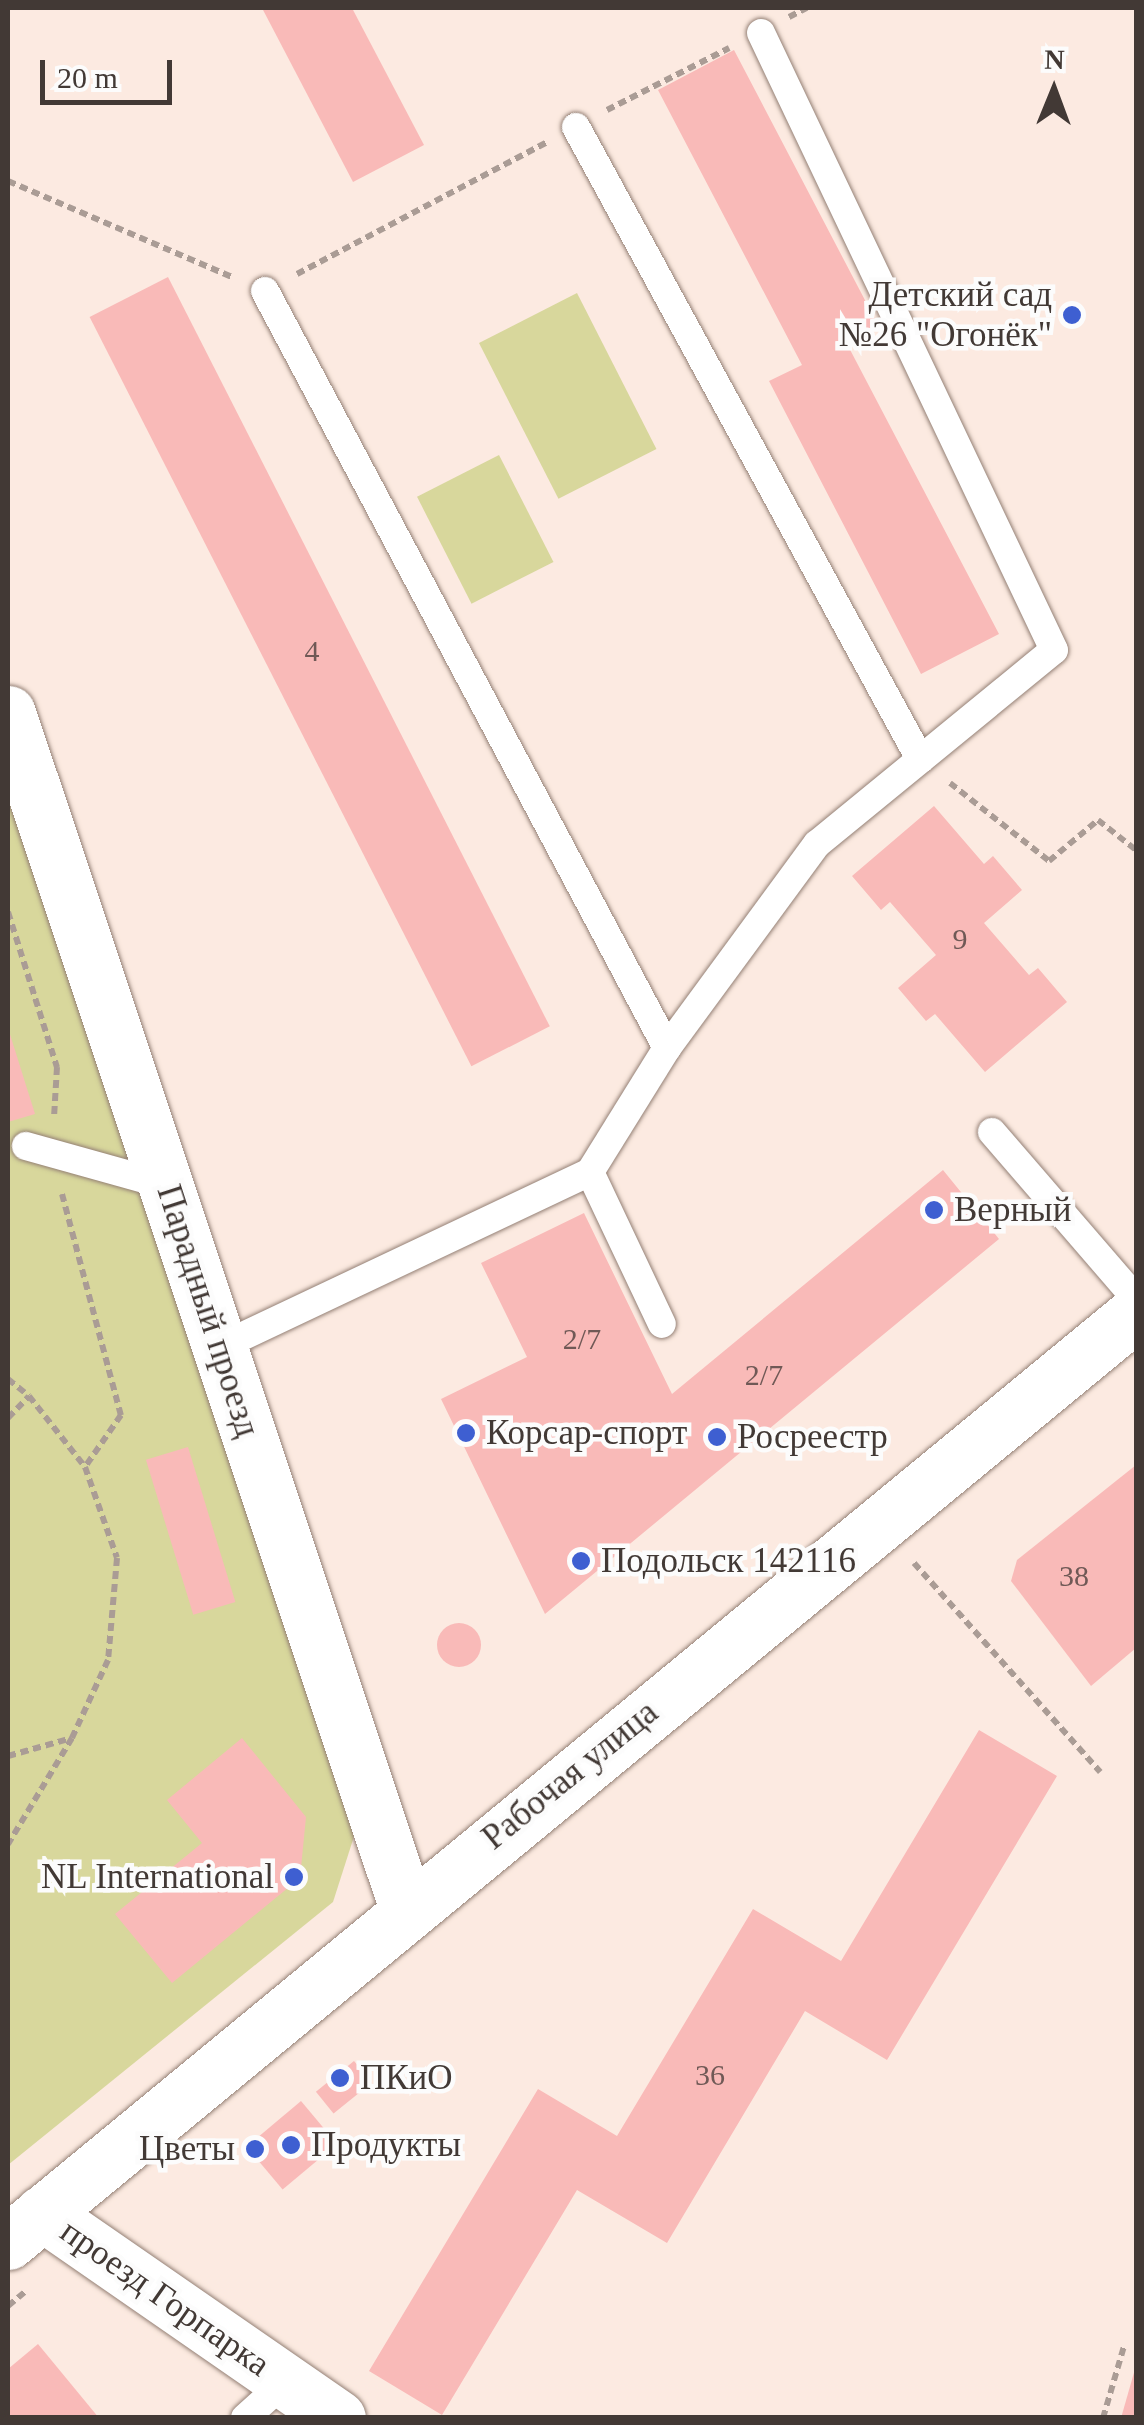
<!DOCTYPE html>
<html>
<head>
<meta charset="utf-8">
<style>
	body { margin:0 }
	#map { position:relative; width:1144px; height:2425px; overflow:hidden; background:#fceae1; font-family:Georgia,serif }
	div>[style] { position:absolute }
	.green>* { inset:0; background:#d8d79c; transform-origin:0 0 }
	.building>* { inset:0; background:#f9bab8; transform-origin:0 0 }
	.round { border-radius:50% }
	.path>* { height:6px; margin-top:-3px; transform-origin:0; background:repeating-linear-gradient(90deg,#aa9c95 0 8px,transparent 0 13px) }
	.roads { filter:drop-shadow(0 0 2px #948075) drop-shadow(0 0 2px #948075) }
	.service>* { height:28px; margin:-14px; padding:0 14px; transform-origin:14px; border-radius:14px; background:#fff }
	.minor>* { height:55px; margin:-27.5px; padding:0 27.5px; transform-origin:27.5px; border-radius:27.5px; background:#fff }
	.dots>* { width:28px; height:28px; translate:-50% -50%; box-sizing:border-box; border:5px solid #fcfcfc; border-radius:50% }
	span { translate:-50% -50%; white-space:nowrap; text-align:center; line-height:1.15; -webkit-text-stroke:9px #fcfcfc; paint-order:stroke }
	.number-label { font-size:30px; color:#705956 }
	.number-label span { -webkit-text-stroke-width:0 }
	.poi-label { font-size:35px; color:#423935 }
	.right { translate:-100% -50%; text-align:right }
	.left { translate:0 -50%; text-align:left }
	.street-label { font-size:35px; color:#423935 }
	.frame { position:absolute; inset:0; border:10px solid #423935; pointer-events:none }
	.north { position:absolute; left:1004px; top:40px; width:100px; height:100px; -webkit-text-stroke:8px #fcfcfc; paint-order:stroke; rotate:1deg; font-size:28px; font-weight:700; line-height:40px; text-align:center; color:#423935 }
	.north::after { content:''; display:block; margin:auto; width:35px; height:45px; background:#423935; clip-path:polygon(50% 0,100% 100%,50% 72%,0 100%) }
	.scale { position:absolute; left:40px; top:60px; width:132px; height:45px; box-sizing:border-box; border:5px solid #423935; border-top:0; padding-left:12px; font-size:30px; line-height:35px; white-space:nowrap; color:#423935; -webkit-text-stroke:8px #fcfcfc; paint-order:stroke }
</style>
</head>
<body>
<div id="map">
	<div class="green">
		<div style="left:577px;top:293px;width:175px;height:110px;rotate:63deg"></div>
		<div style="left:499px;top:455px;width:120px;height:92px;rotate:63deg"></div>
		<div style="clip-path:polygon(8px 787px,358px 1824px,333px 1902px,8px 2165px)"></div>
	</div>
	<div class="building">
		<div style="clip-path:polygon(262px 8px,352px 8px,424px 145px,353px 182px)"></div>
		<div style="clip-path:polygon(734px 50px,878px 325px,846px 342px,999px 634px,921px 674px,769px 381px,802px 365px,658px 90px)"></div>
		<div style="left:168px;top:277px;width:841px;height:88px;rotate:63deg"></div>
		<div style="clip-path:polygon(934px 806px,984px 864px,993px 856px,1022px 890px,984px 923px,1029px 975px,1038px 968px,1067px 1002px,985px 1072px,935px 1014px,926px 1021px,898px 988px,936px 955px,890px 902px,881px 910px,852px 876px)"></div>
		<div style="clip-path:polygon(8px 1028px,35px 1114px,8px 1122px)"></div>
		<div style="clip-path:polygon(943px 1170px,999px 1239px,545px 1614px,441px 1399px,527px 1357px,481px 1263px,584px 1213px,672px 1394px)"></div>
		<div style="left:188px;top:1447px;width:162px;height:44px;rotate:73deg"></div>
		<div style="clip-path:polygon(1136px 1465px,1136px 1648px,1091px 1686px,1011px 1581px,1017px 1560px)"></div>
		<div class="round" style="left:437px;top:1623px;width:44px;height:44px"></div>
		<div style="clip-path:polygon(979px 1730px,1057px 1776px,887px 2060px,805px 2011px,667px 2243px,577px 2190px,442px 2415px,369px 2371px,538px 2089px,617px 2136px,753px 1909px,841px 1961px)"></div>
		<div style="clip-path:polygon(242px 1738px,306px 1817px,300px 1878px,172px 1983px,115px 1914px,202px 1843px,167px 1800px)"></div>
		<div style="left:354px;top:2061px;width:28px;height:49px;rotate:51deg"></div>
		<div style="left:301px;top:2101px;width:56px;height:71px;rotate:50deg"></div>
		<div style="clip-path:polygon(38px 2344px,99px 2418px,8px 2418px,8px 2369px)"></div>
		<div style="clip-path:polygon(1135px 2369px,1136px 2418px,1121px 2418px)"></div>
	</div>
	<div class="path">
		<div style="left:789px;top:17px;width:20px;rotate:-27deg"></div>
		<div style="left:607px;top:110px;width:137px;rotate:-26.9deg"></div>
		<div style="left:8px;top:181px;width:244px;rotate:23.2deg"></div>
		<div style="left:297px;top:274px;width:283px;rotate:-27.8deg"></div>
		<div style="left:950px;top:783px;width:126px;rotate:38.2deg"></div>
		<div style="left:1049px;top:861px;width:64px;rotate:-39.9deg"></div>
		<div style="left:1098px;top:820px;width:48px;rotate:38.3deg"></div>
		<div style="left:8px;top:912px;width:163px;rotate:72.5deg"></div>
		<div style="left:57px;top:1067px;width:51px;rotate:93.4deg"></div>
		<div style="left:62px;top:1194px;width:229px;rotate:75.1deg"></div>
		<div style="left:121px;top:1415px;width:63px;rotate:124.7deg"></div>
		<div style="left:8px;top:1379px;width:27px;rotate:39deg"></div>
		<div style="left:29px;top:1396px;width:90px;rotate:51.7deg"></div>
		<div style="left:85px;top:1467px;width:96px;rotate:70.6deg"></div>
		<div style="left:117px;top:1558px;width:102px;rotate:95deg"></div>
		<div style="left:108px;top:1660px;width:86px;rotate:114.8deg"></div>
		<div style="left:72px;top:1738px;width:124px;rotate:121.1deg"></div>
		<div style="left:8px;top:1418px;width:30px;rotate:-46deg"></div>
		<div style="left:914px;top:1563px;width:280px;rotate:48.3deg"></div>
		<div style="left:8px;top:1756px;width:66px;rotate:-15.7deg"></div>
		<div style="left:8px;top:2306px;width:23px;rotate:-40deg"></div>
		<div style="left:1103px;top:2418px;width:75px;rotate:-73.7deg"></div>
	</div>
	<div class="roads">
		<div class="service">
			<div style="left:576px;top:127px;width:720px;rotate:61.44deg"></div>
			<div style="left:265px;top:291px;width:857px;rotate:62.03deg"></div>
			<div style="left:992px;top:1132px;width:221px;rotate:49.2deg"></div>
			<div style="left:26px;top:1146px;width:145px;rotate:15.6deg"></div>
			<div style="left:590px;top:1172px;width:168px;rotate:64.7deg"></div>
			<div style="left:220px;top:1347px;width:409px;rotate:-25.3deg"></div>
			<div style="left:590px;top:1172px;width:146px;rotate:-58.2deg"></div>
			<div style="left:667px;top:1048px;width:253px;rotate:-53.7deg"></div>
			<div style="left:817px;top:844px;width:306px;rotate:-39.3deg"></div>
			<div style="left:1054px;top:650px;width:683px;rotate:-115.4deg"></div>
			<div style="left:245px;top:2418px;width:55px;rotate:-42.1deg"></div>
		</div>
		<div class="minor">
			<div style="left:8px;top:713px;width:1261px;rotate:71.55deg"></div>
			<div style="left:42px;top:2213px;width:360px;rotate:34.7deg"></div>
			<div style="left:8px;top:2242px;width:1461px;rotate:-39.47deg"></div>
		</div>
	</div>
	<div class="dots">
		<div style="left:1072px;top:315px;background:#3e5fd1"></div>
		<div style="left:934px;top:1210px;background:#3e5fd1"></div>
		<div style="left:466px;top:1433px;background:#3e5fd1"></div>
		<div style="left:717px;top:1437px;background:#3e5fd1"></div>
		<div style="left:581px;top:1561px;background:#3e5fd1"></div>
		<div style="left:294px;top:1877px;background:#3e5fd1"></div>
		<div style="left:340px;top:2078px;background:#3e5fd1"></div>
		<div style="left:291px;top:2145px;background:#3e5fd1"></div>
		<div style="left:255px;top:2149px;background:#3e5fd1"></div>
	</div>
	<div class="number-label">
		<span style="left:312px;top:651px">4</span>
		<span style="left:960px;top:939px">9</span>
		<span style="left:582px;top:1339px">2/7</span>
		<span style="left:764px;top:1375px">2/7</span>
		<span style="left:1074px;top:1576px">38</span>
		<span style="left:710px;top:2075px">36</span>
	</div>
	<div class="poi-label">
		<span class="right" style="left:1052px;top:315px">Детский сад<br>№26 "Огонёк"</span>
		<span class="left" style="left:954px;top:1210px">Верный</span>
		<span class="left" style="left:486px;top:1433px">Корсар-спорт</span>
		<span class="left" style="left:737px;top:1437px">Росреестр</span>
		<span class="left" style="left:601px;top:1561px">Подольск 142116</span>
		<span class="right" style="left:274px;top:1877px">NL International</span>
		<span class="left" style="left:360px;top:2078px">ПКиО</span>
		<span class="left" style="left:311px;top:2145px">Продукты</span>
		<span class="right" style="left:235px;top:2149px">Цветы</span>
	</div>
	<div class="street-label">
		<span style="left:208px;top:1311px;rotate:72deg">Парадный проезд</span>
		<span style="left:570px;top:1775px;rotate:-39deg">Рабочая улица</span>
		<span style="left:165px;top:2298px;rotate:35deg">проезд Горпарка</span>
	</div>
	<div class="frame"></div>
	<div class="north">N</div>
	<div class="scale">20 m</div>
</div>
</body>
</html>
